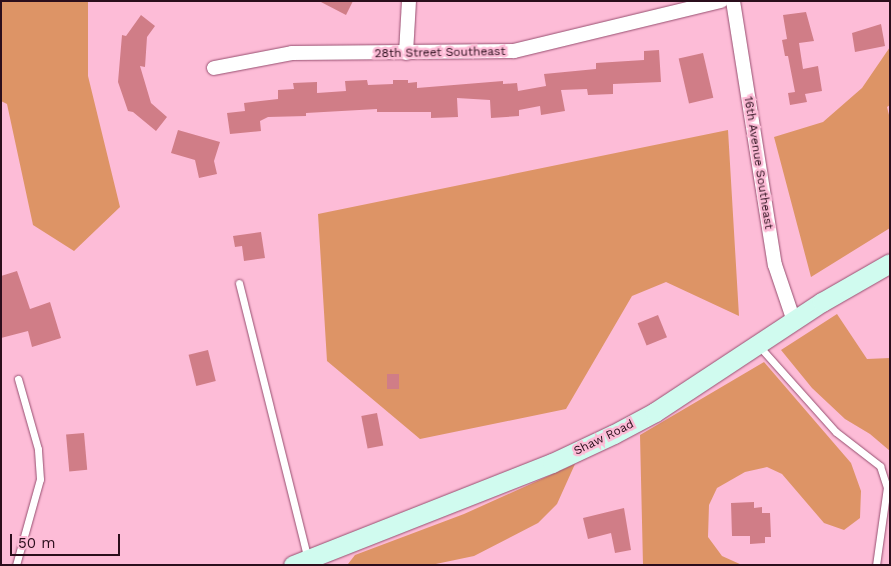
<!DOCTYPE html>
<html>
<head>
<meta charset="utf-8">
<style>
	body { margin:0 }
	#map { position:relative; width:891px; height:566px; overflow:hidden; background:#fdbcd7; font-family:"Work Sans",sans-serif }
	div>[style] { position:absolute }
	.green>* { inset:0; background:#dd9466 }
	.building>* { inset:0; background:#d07d87; transform-origin:0 0 }
	.roads { filter:drop-shadow(0 0 1px #974f70) drop-shadow(0 0 1px #974f70) }
	.service>* { height:7px; margin:-3.5px; padding:0 3.5px; transform-origin:3.5px; border-radius:3.5px; background:#fff }
	.minor>* { height:14px; margin:-7px; padding:0 7px; transform-origin:7px; border-radius:7px; background:#fff }
	.secondary>* { height:19px; margin:-9.5px; padding:0 9.5px; transform-origin:9.5px; border-radius:9.5px; background:#d0fbef }
	span { translate:-50% -50%; white-space:nowrap; text-align:center; line-height:1.15; -webkit-text-stroke:5px #fdbcd7; paint-order:stroke }
	.street-label { font-size:12px; color:#2b0e1c }
	.frame { position:absolute; inset:0; border:2px solid #2b0e1c; pointer-events:none }
	.scale { position:absolute; left:10px; top:534px; width:110px; height:22px; box-sizing:border-box; border:2px solid #2b0e1c; border-top:0; padding-left:6px; font-size:15px; line-height:18px; white-space:nowrap; color:#2b0e1c; -webkit-text-stroke:4px #fdbcd7; paint-order:stroke }
</style>
</head>
<body>
<div id="map">
	<div class="green">
		<div style="clip-path:polygon(1px 1px,88px 1px,88px 76px,120px 207px,74px 251px,33px 225px,7px 104px,1px 101px)"></div>
		<div style="clip-path:polygon(890px 47px,890px 105px,887px 107px,890px 119px,890px 228px,811px 277px,774px 137px,823px 122px,862px 88px)"></div>
		<div style="clip-path:polygon(728px 130px,739px 316px,666px 282px,632px 296px,566px 409px,420px 439px,327px 361px,318px 214px)"></div>
		<div style="clip-path:polygon(837px 314px,867px 359px,890px 358px,890px 451px,870px 434px,845px 419px,812px 388px,781px 350px)"></div>
		<div style="clip-path:polygon(764px 362px,851px 463px,861px 491px,860px 518px,844px 530px,824px 523px,782px 474px,767px 467px,745px 472px,717px 488px,709px 505px,708px 537px,722px 556px,742px 565px,643px 565px,640px 435px)"></div>
		<div style="clip-path:polygon(575px 464px,557px 504px,538px 523px,474px 556px,431px 565px,348px 564px,355px 555px,464px 514px)"></div>
	</div>
	<div class="building">
		<div style="clip-path:polygon(319px 1px,353px 1px,346px 15px)"></div>
		<div style="clip-path:polygon(806px 12px,814px 41px,799px 43px,803px 69px,818px 66px,822px 91px,805px 94px,807px 102px,790px 105px,788px 93px,795px 92px,788px 56px,785px 56px,782px 40px,787px 39px,783px 15px)"></div>
		<div style="clip-path:polygon(141px 15px,155px 26px,147px 37px,145px 67px,140px 66px,151px 103px,167px 117px,156px 131px,133px 112px,128px 111px,118px 82px,122px 35px,126px 36px)"></div>
		<div style="clip-path:polygon(881px 24px,885px 46px,855px 52px,852px 33px)"></div>
		<div style="clip-path:polygon(659px 50px,661px 82px,613px 84px,613px 94px,588px 95px,587px 89px,561px 90px,565px 111px,541px 115px,540px 106px,519px 110px,519px 116px,491px 118px,490px 100px,457px 98px,458px 117px,431px 118px,431px 112px,377px 112px,377px 109px,306px 113px,306px 116px,268px 117px,260px 121px,261px 131px,230px 134px,227px 113px,245px 111px,244px 103px,278px 99px,278px 90px,294px 89px,293px 83px,317px 82px,317px 93px,346px 91px,345px 81px,367px 80px,368px 85px,393px 84px,393px 80px,408px 80px,408px 83px,417px 82px,417px 88px,503px 81px,503px 84px,517px 83px,518px 91px,546px 86px,544px 74px,596px 69px,596px 63px,644px 60px,644px 51px)"></div>
		<div style="left:703px;top:53px;width:46px;height:25px;rotate:77deg"></div>
		<div style="clip-path:polygon(178px 130px,220px 142px,214px 161px,217px 174px,199px 178px,195px 160px,171px 153px)"></div>
		<div style="clip-path:polygon(261px 232px,265px 258px,244px 261px,242px 246px,235px 247px,233px 236px)"></div>
		<div style="clip-path:polygon(17px 271px,30px 309px,50px 302px,61px 338px,32px 347px,28px 331px,1px 338px,1px 276px)"></div>
		<div style="left:658px;top:315px;width:24px;height:22px;rotate:68deg"></div>
		<div style="left:208px;top:350px;width:32px;height:20px;rotate:76deg"></div>
		<div style="left:387px;top:374px;width:12px;height:15px"></div>
		<div style="left:377px;top:413px;width:33px;height:16px;rotate:79deg"></div>
		<div style="left:84px;top:433px;width:37px;height:18px;rotate:85deg"></div>
		<div style="clip-path:polygon(754px 502px,754px 508px,762px 507px,762px 513px,770px 513px,771px 537px,765px 537px,765px 543px,750px 544px,750px 536px,732px 536px,731px 503px)"></div>
		<div style="clip-path:polygon(624px 508px,631px 550px,615px 553px,611px 533px,588px 539px,583px 518px)"></div>
	</div>
	<div class="roads">
		<div class="service">
			<div style="left:239px;top:283px;width:284px;rotate:76deg"></div>
			<div style="left:759px;top:346px;width:115px;rotate:48.2deg"></div>
			<div style="left:836px;top:432px;width:56px;rotate:37.7deg"></div>
			<div style="left:880px;top:466px;width:22px;rotate:72deg"></div>
			<div style="left:887px;top:487px;width:79px;rotate:98deg"></div>
			<div style="left:16px;top:565px;width:89px;rotate:-74.4deg"></div>
			<div style="left:40px;top:479px;width:30px;rotate:-94deg"></div>
			<div style="left:38px;top:449px;width:73px;rotate:-105.9deg"></div>
		</div>
		<div class="minor">
			<div style="left:733px;top:1px;width:267px;rotate:81deg"></div>
			<div style="left:775px;top:265px;width:59px;rotate:71.3deg"></div>
			<div style="left:406px;top:53px;width:52px;rotate:-86.7deg"></div>
			<div style="left:214px;top:68px;width:79px;rotate:-10.9deg"></div>
			<div style="left:292px;top:53px;width:222px;rotate:-0.5deg"></div>
			<div style="left:514px;top:51px;width:213px;rotate:-13.6deg"></div>
		</div>
		<div class="secondary">
			<div style="left:293px;top:565px;width:278px;rotate:-21.5deg"></div>
			<div style="left:552px;top:463px;width:68px;rotate:-25.1deg"></div>
			<div style="left:614px;top:434px;width:47px;rotate:-28.2deg"></div>
			<div style="left:655px;top:412px;width:200px;rotate:-33.4deg"></div>
			<div style="left:822px;top:302px;width:78px;rotate:-29.8deg"></div>
		</div>
	</div>
	<div class="street-label">
		<span style="left:440px;top:53px;rotate:-1deg">28th Street Southeast</span>
		<span style="left:758px;top:163px;rotate:81deg">16th Avenue Southeast</span>
		<span style="left:604px;top:438px;rotate:-26deg">Shaw Road</span>
	</div>
	<div class="frame"></div>
	<div class="scale">50 m</div>
</div>
</body>
</html>
